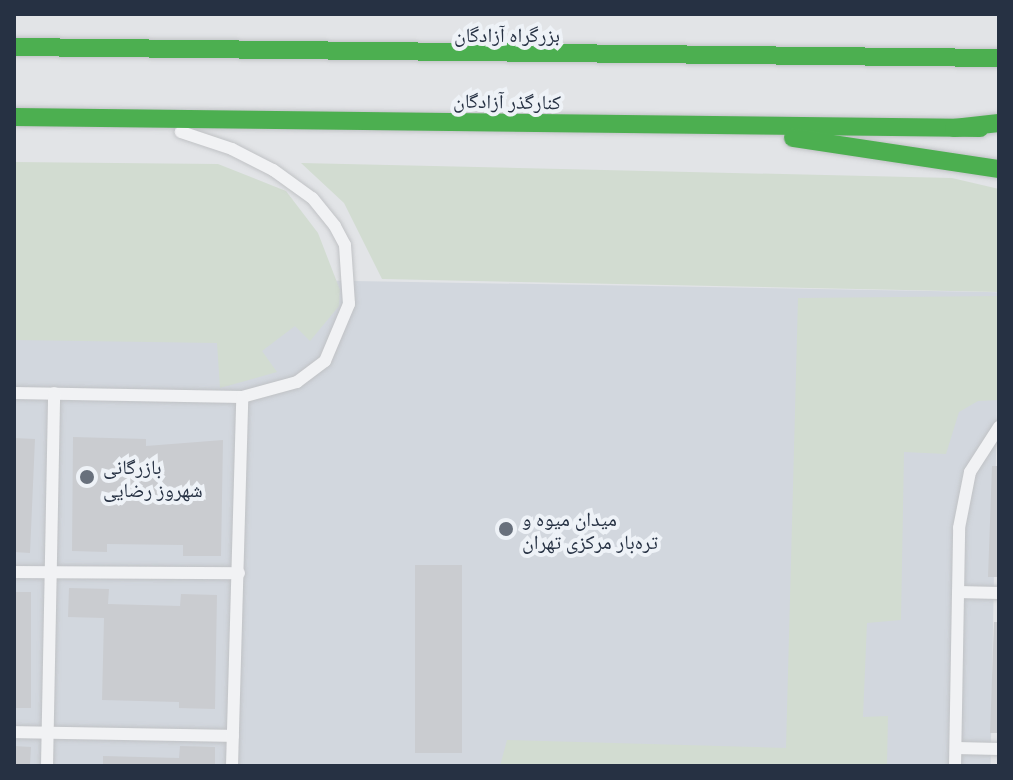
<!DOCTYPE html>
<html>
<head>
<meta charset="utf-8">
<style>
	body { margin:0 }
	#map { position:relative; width:1013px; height:780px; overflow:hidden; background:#e2e4e7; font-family:"IBM Plex Sans","Noto Naskh Arabic",sans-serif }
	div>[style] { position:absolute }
	.built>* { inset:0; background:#d2d7de; transform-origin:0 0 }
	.green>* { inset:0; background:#d2dcd1 }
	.building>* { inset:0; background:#caccd0; transform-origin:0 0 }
	.roads { filter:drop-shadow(0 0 2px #c0c2c5) drop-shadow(0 0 2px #c0c2c5) }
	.lane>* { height:12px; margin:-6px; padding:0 6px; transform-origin:6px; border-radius:6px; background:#f1f2f4 }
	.fast>* { height:18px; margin:-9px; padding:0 9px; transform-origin:9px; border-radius:9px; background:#4caf50 }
	.dots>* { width:22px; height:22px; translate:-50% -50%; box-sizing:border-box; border:4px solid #eef2f7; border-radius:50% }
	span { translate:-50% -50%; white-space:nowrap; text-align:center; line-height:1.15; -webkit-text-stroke:8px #eef2f7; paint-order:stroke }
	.street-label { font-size:20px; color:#263143 }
	.poi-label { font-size:20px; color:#263143 }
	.left { translate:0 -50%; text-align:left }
	.frame { position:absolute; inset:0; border:16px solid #263143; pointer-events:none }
</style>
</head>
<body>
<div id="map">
	<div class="built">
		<div style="left:14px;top:275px;width:985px;height:491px;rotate:1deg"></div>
	</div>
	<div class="green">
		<div style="clip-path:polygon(14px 162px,218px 164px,286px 191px,318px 233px,340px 290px,339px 306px,310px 341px,295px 326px,262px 351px,277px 372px,220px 388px,217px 343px,14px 340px)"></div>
		<div style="clip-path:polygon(301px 163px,952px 178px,999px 189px,999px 292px,382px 279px,344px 203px)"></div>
		<div style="clip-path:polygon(999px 296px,999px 400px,978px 401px,959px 412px,946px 454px,904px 452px,901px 620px,867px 623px,863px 717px,888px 716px,887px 766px,500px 766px,507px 740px,786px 748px,798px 298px)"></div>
	</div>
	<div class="building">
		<div style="clip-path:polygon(73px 437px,146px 439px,146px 446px,223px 440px,221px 556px,183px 556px,183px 545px,107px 544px,107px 552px,72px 551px)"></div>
		<div style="clip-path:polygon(14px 438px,35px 439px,30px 553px,14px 552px)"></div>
		<div style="clip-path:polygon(992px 466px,999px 466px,999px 577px,988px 577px)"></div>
		<div style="left:415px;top:565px;width:47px;height:188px"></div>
		<div style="clip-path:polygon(69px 588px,109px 589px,108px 604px,180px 606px,181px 594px,217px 595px,215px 709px,179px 708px,179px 702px,102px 700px,104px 618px,68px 617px)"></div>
		<div style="left:14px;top:592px;width:17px;height:116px"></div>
		<div style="clip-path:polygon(994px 622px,999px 622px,999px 733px,990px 733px)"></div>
		<div style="left:14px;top:746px;width:17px;height:20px;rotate:3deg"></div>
		<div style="clip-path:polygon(180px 746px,215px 747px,215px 766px,103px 766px,103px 756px,179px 758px)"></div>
	</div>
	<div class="roads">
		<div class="lane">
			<div style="left:14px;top:393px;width:228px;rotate:1deg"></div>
			<div style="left:242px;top:397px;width:57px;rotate:-15.3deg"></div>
			<div style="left:297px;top:382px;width:35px;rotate:-37deg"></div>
			<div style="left:325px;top:361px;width:62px;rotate:-67.2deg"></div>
			<div style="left:349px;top:304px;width:59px;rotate:-93.9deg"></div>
			<div style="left:345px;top:245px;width:21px;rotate:-118deg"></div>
			<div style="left:335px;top:226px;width:36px;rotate:-129deg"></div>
			<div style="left:312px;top:198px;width:48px;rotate:-144.3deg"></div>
			<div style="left:273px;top:170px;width:46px;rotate:-152.9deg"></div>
			<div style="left:232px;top:149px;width:54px;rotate:-161.6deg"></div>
			<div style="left:14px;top:572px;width:225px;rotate:0.3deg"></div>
			<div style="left:958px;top:592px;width:41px;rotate:1.4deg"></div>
			<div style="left:14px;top:732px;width:219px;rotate:1deg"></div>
			<div style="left:956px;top:748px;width:43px;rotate:1.3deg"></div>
			<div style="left:47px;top:766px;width:373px;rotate:-88.9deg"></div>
			<div style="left:232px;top:766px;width:369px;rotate:-88.4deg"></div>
			<div style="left:955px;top:766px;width:238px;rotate:-89deg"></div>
			<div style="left:959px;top:528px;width:57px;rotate:-78.9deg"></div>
			<div style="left:970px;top:472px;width:54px;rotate:-57.2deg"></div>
		</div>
		<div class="fast">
			<div style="left:14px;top:47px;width:985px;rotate:0.64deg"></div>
			<div style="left:14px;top:117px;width:966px;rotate:0.65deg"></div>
			<div style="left:954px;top:128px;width:45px;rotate:-6.3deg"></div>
			<div style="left:793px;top:138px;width:208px;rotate:8.6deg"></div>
		</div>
	</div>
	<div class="dots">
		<div style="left:87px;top:477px;background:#68707c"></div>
		<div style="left:506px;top:529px;background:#68707c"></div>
	</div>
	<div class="street-label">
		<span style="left:507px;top:34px">بزرگراه آزادگان</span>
		<span style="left:507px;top:101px;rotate:1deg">کنارگذر آزادگان</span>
	</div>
	<div class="poi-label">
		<span class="left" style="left:103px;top:478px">بازرگانی<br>شهروز رضایی</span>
		<span class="left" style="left:522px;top:530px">میدان میوه و<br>تره‌بار مرکزی تهران</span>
	</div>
	<div class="frame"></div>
</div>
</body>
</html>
